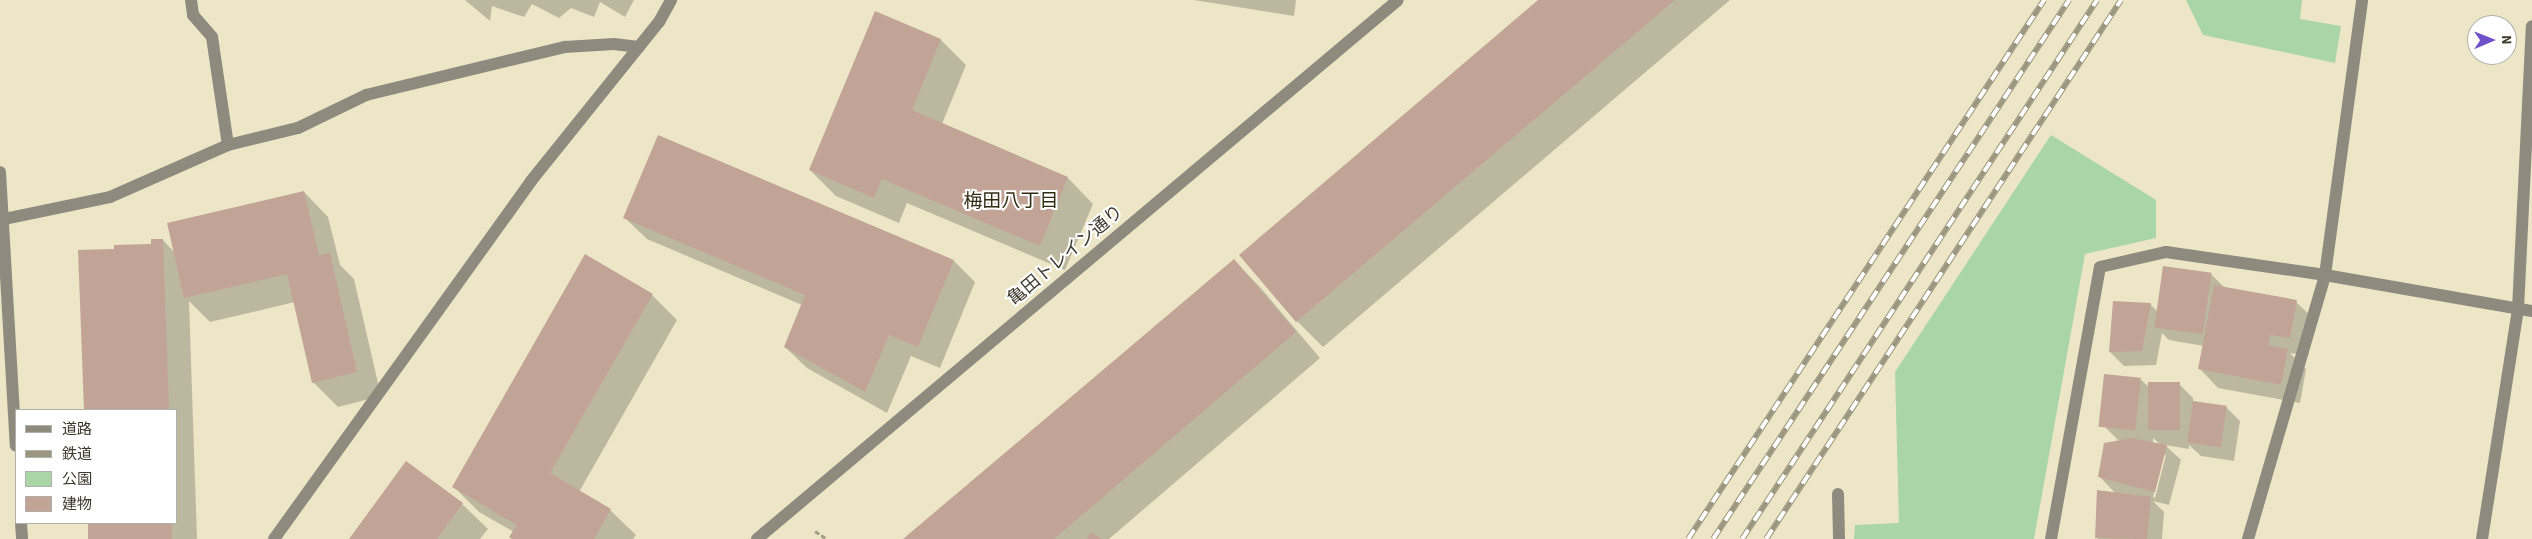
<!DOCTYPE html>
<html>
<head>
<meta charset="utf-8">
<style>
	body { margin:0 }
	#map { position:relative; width:2532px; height:539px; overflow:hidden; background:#ece6c7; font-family:"Source Sans 3","Noto Sans JP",sans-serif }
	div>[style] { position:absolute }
	.green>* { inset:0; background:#a9d5a7 }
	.shadow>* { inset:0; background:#0003 }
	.building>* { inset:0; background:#c2a496; transform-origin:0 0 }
	.path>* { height:3px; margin-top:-1.5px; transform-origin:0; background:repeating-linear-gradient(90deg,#a19c86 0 5px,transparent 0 7.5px) }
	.minor>* { height:12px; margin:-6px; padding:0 6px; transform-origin:6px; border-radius:6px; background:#8e8b7e }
	.rail>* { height:5.5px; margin-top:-2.75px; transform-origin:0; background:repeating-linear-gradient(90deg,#fff 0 11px,#9b9680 0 22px); box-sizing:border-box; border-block:1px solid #9b9680 }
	span { translate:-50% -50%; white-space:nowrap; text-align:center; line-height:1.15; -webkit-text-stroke:4px #fff; paint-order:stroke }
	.street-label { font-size:18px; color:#3d3a2e }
	.neighbourhood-label { font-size:19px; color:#322c13 }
	.legend { position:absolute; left:15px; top:409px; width:162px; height:115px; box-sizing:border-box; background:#fff; border:1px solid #b1b0ab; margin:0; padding:6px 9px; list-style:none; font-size:15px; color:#3d3a2e }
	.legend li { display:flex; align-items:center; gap:10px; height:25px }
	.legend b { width:25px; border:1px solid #b1b0ab }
	.north { position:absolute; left:2467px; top:15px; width:50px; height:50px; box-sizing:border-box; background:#fff; border:1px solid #b1b0ab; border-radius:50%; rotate:89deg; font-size:14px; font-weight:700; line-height:20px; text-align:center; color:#3d3a2e }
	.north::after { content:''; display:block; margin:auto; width:18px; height:22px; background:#7151cb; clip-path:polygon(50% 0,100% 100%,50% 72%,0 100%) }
</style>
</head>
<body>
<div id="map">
	<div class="green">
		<div style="clip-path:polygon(2186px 0,2302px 0,2300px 19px,2341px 26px,2335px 63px,2203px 35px)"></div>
		<div style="clip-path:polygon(2051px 135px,2156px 200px,2156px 238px,2085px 254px,2034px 539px,1854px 539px,1855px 525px,1899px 523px,1895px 372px)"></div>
	</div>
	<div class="shadow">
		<div style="clip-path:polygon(465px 0,634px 0,625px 17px,600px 2px,594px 17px,571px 8px,559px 18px,532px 4px,524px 17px,492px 6px,490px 21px)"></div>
		<div style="clip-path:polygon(1194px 0,1296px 0,1294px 16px)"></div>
		<div style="clip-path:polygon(1540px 0,1730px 0,1323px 347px,1297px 321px,1241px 255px)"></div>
		<div style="clip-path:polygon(876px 12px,941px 40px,966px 65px,942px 124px,1068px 178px,1093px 204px,1065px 270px,907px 203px,899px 223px,836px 196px,810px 170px)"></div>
		<div style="clip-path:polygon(304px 192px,328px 217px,340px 265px,354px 279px,381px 396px,338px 407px,313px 382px,295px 302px,210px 322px,189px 301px,197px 539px,90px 539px,89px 523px,176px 523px,176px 410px,85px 410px,80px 252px,115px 251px,152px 245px,163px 240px,175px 253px)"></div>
		<div style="clip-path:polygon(625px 218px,954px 261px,975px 282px,940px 368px,911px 356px,887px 413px,807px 368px,785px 347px,802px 305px,647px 239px)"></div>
		<div style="clip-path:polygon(1234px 260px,1259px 286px,1320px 358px,1109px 539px,905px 539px)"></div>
		<div style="clip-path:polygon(2164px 267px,2211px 274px,2225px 288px,2296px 302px,2315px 320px,2308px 356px,2290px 353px,2306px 369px,2300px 403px,2218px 388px,2200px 369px,2204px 346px,2169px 340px,2162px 333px,2156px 365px,2124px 366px,2110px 352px,2150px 304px,2157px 311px)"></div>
		<div style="clip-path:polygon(652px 295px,677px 320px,579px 492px,610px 510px,636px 535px,633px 539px,513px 539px,514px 532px,479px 512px,454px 487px)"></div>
		<div style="clip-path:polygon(evenodd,2140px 379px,2149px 387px,2179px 384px,2193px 398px,2193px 402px,2226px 407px,2240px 421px,2234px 461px,2201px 456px,2189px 445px,2189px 449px,2165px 445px,2181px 460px,2169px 505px,2153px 501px,2164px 512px,2162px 539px,2098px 539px,2097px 537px,2116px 494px,2100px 477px,2120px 442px,2104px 426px,2140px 379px,2153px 438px,2161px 445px,2153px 444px,2153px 438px,2140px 379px,2163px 455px,2166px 455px,2155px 498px,2153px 497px,2163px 455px)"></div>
		<div style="clip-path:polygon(462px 504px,488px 529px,480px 539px,351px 539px)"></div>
	</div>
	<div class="building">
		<div style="clip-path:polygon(1538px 0,1675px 0,1296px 322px,1239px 255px)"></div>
		<div style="clip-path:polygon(875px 11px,941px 39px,912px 110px,1068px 177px,1040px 246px,882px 179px,874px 198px,809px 170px)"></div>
		<div style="clip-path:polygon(658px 135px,954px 260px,918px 347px,889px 335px,865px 392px,784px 347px,805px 295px,623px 218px)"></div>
		<div style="clip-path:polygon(304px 191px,319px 255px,330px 253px,357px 372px,312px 383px,287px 274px,184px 298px,167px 223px)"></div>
		<div style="clip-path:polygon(151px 239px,163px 239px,169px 410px,84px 410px,78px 250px,114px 249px,114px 245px,151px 244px)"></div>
		<div style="clip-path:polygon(585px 254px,653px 294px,550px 473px,611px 509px,594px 539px,512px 539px,509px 537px,517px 525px,452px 487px)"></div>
		<div style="clip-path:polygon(1234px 259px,1296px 332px,1054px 539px,903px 539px)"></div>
		<div style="left:2163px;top:266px;width:49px;height:62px;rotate:8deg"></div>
		<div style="clip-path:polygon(2214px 285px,2297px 300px,2290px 338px,2271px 335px,2268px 345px,2288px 349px,2281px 385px,2198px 369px)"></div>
		<div style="clip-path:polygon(2113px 301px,2151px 303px,2142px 351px,2109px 352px)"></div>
		<div style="left:2104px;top:374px;width:37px;height:53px;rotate:6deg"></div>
		<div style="left:2148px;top:382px;width:32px;height:48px"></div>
		<div style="left:2193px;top:401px;width:34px;height:42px;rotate:8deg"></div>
		<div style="clip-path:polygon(2132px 438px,2167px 445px,2155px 492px,2098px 477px,2104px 443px)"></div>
		<div style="clip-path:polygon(406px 461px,463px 503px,437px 539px,349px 539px)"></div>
		<div style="clip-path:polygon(2097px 490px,2151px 497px,2147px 539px,2095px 538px)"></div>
		<div style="left:88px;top:523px;width:84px;height:16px"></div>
		<div style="clip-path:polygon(1091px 532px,1102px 539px,1087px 539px)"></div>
	</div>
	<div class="path">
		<div style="left:815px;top:531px;width:14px;rotate:34deg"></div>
	</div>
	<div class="minor">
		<div style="left:191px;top:0;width:15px;rotate:82deg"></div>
		<div style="left:193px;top:15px;width:29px;rotate:49deg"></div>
		<div style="left:212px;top:37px;width:109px;rotate:81.6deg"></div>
		<div style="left:0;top:172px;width:274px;rotate:86.7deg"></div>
		<div style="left:0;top:220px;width:112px;rotate:-11.8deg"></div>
		<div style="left:110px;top:197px;width:129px;rotate:-23.8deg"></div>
		<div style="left:228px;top:145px;width:72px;rotate:-13.7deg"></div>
		<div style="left:298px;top:128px;width:76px;rotate:-25.9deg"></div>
		<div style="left:366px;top:95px;width:205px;rotate:-13.6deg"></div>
		<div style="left:565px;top:47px;width:49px;rotate:-3.5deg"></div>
		<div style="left:614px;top:44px;width:25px;rotate:7deg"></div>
		<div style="left:1838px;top:494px;width:45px;rotate:88.7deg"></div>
		<div style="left:21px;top:523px;width:16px;rotate:86deg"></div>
		<div style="left:274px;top:539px;width:441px;rotate:-54.3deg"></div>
		<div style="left:531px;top:181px;width:204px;rotate:-51.2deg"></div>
		<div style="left:659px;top:22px;width:25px;rotate:-61deg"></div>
		<div style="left:757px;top:539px;width:837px;rotate:-40.06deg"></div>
		<div style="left:2051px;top:539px;width:276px;rotate:-79.8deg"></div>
		<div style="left:2100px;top:267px;width:68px;rotate:-12.8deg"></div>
		<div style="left:2166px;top:252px;width:161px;rotate:8.2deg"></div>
		<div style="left:2325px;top:275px;width:210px;rotate:9.9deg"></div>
		<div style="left:2248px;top:539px;width:275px;rotate:-73.7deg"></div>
		<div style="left:2325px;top:275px;width:277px;rotate:-82.3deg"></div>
		<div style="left:2482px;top:539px;width:233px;rotate:-81.1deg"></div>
		<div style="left:2518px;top:309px;width:283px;rotate:-87.2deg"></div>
	</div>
	<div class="rail">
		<div style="left:1688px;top:539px;width:646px;rotate:-56.56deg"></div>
		<div style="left:1713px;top:539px;width:646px;rotate:-56.56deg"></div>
		<div style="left:1742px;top:539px;width:645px;rotate:-56.63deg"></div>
		<div style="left:1766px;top:539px;width:645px;rotate:-56.63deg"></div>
	</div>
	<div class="street-label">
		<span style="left:1066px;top:256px;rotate:-40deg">亀田トレイン通り</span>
	</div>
	<div class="neighbourhood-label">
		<span style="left:1011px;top:202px">梅田八丁目</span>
	</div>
	<ul class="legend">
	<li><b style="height:6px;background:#8e8b7e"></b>道路</li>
	<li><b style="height:6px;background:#9b9680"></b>鉄道</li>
	<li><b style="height:14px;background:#a9d5a7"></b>公園</li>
	<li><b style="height:14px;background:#c2a496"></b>建物</li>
	</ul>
	<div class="north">N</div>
</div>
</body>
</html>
